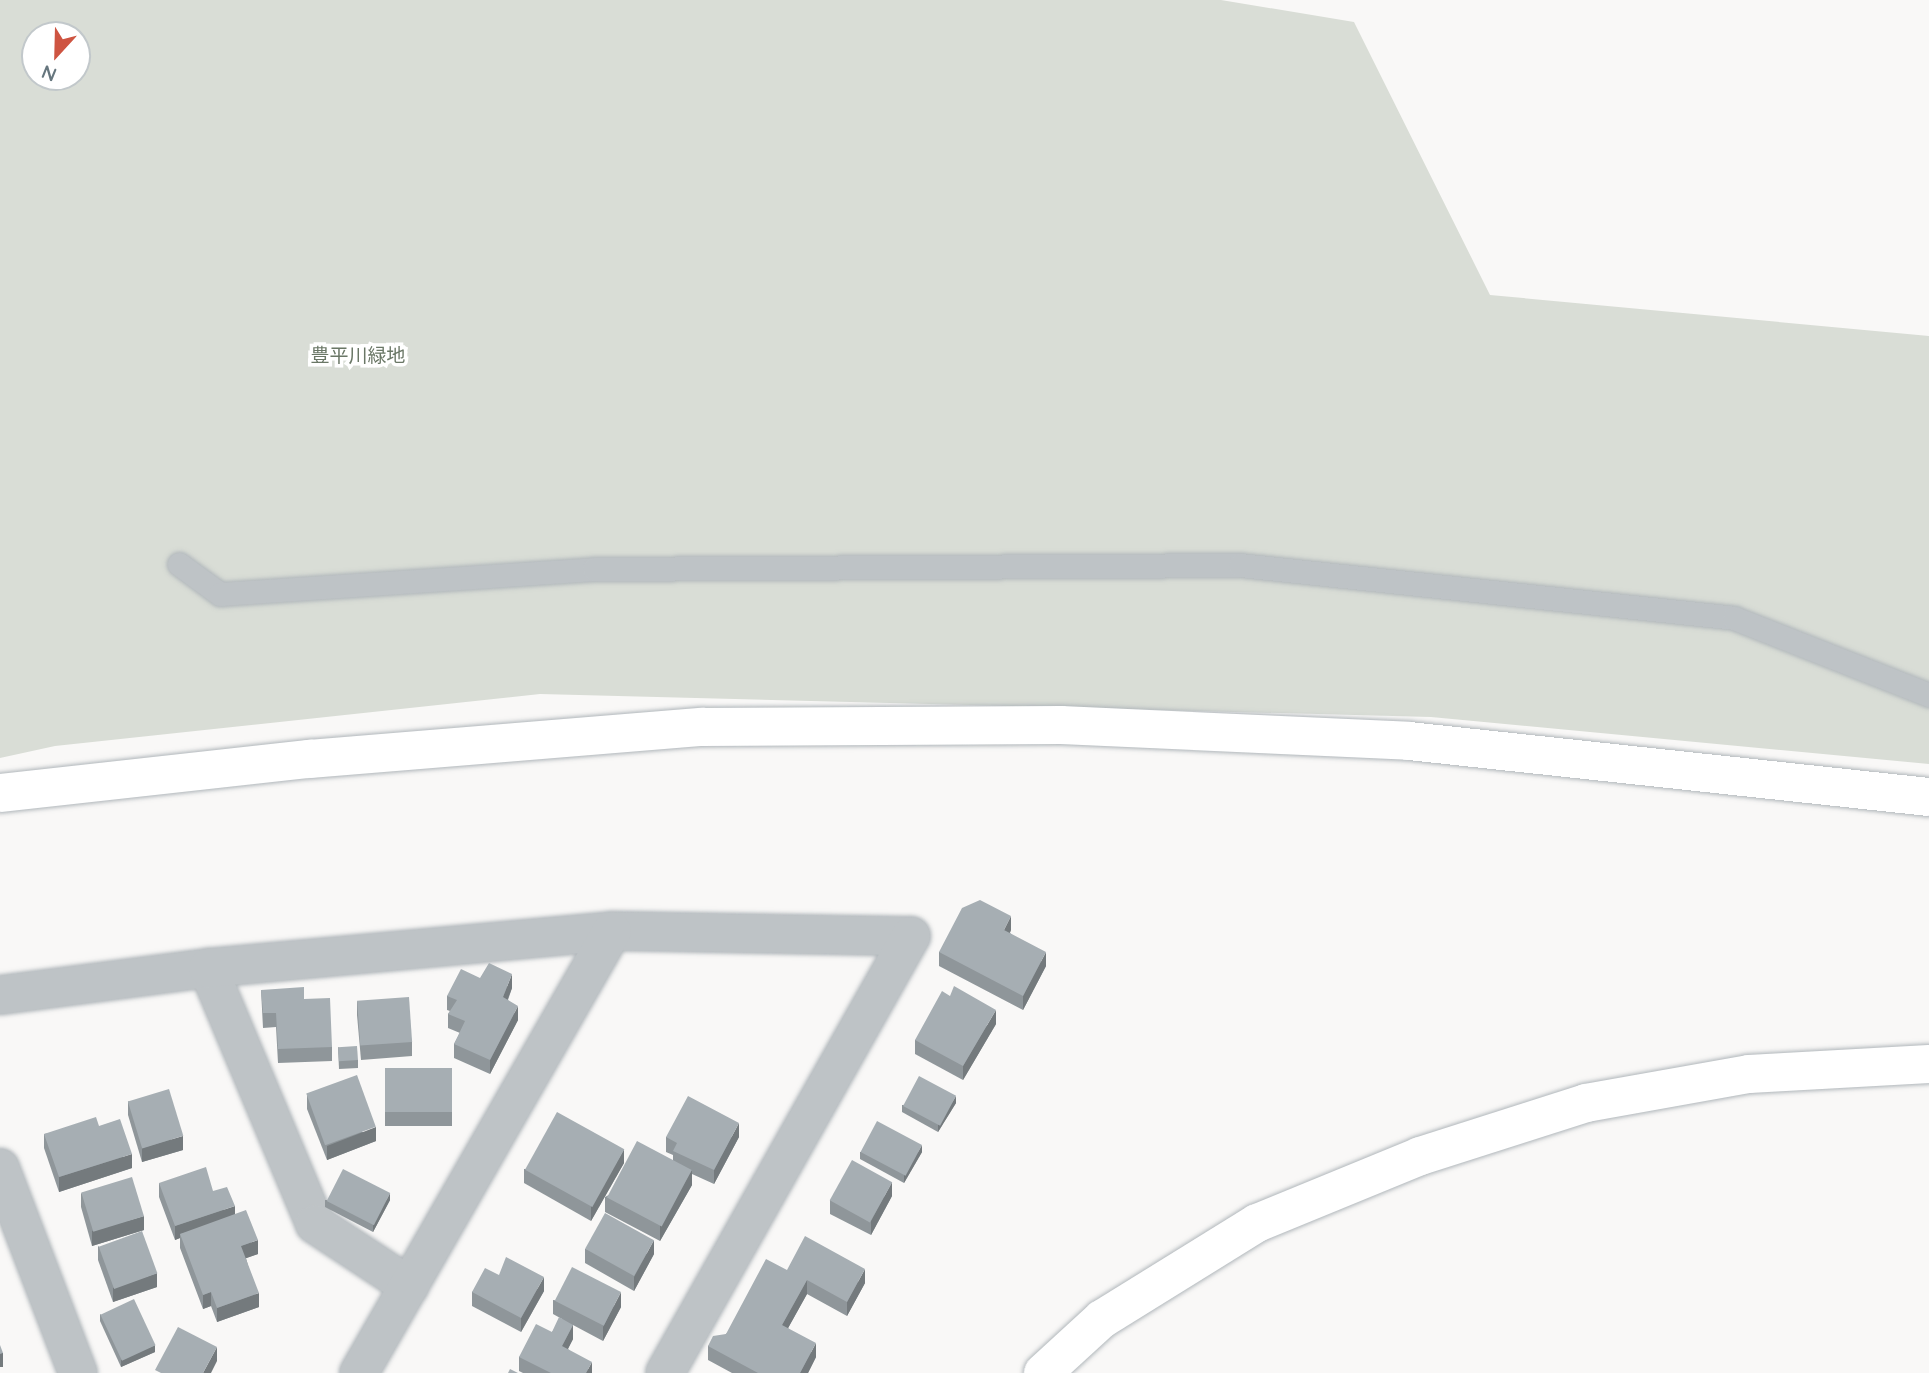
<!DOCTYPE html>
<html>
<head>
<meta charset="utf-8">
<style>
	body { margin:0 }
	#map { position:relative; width:1929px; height:1373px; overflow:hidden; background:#f9f8f7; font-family:Quicksand,"Noto Sans JP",sans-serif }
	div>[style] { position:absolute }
	.green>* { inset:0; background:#d9ddd6 }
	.roads { filter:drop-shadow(0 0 2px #b1b7bb) drop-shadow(0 0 2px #b1b7bb) }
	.lane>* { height:23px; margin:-11.5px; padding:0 11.5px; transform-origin:11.5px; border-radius:11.5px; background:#bec3c6 }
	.street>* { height:38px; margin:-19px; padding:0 19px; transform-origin:19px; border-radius:19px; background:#bec3c6 }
	.secondary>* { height:38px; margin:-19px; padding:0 19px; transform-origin:19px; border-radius:19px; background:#fff }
	.wall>* { inset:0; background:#8f969a; transform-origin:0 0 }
	.shaded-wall>* { inset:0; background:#747a7d; transform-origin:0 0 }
	.building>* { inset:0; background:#a6aeb3; transform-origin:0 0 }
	span { translate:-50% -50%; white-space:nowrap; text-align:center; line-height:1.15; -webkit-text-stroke:7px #fff; paint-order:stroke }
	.park-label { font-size:19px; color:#6a7766 }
	.north { position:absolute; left:21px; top:21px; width:70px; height:70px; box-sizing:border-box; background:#fff; border:2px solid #c2c8cb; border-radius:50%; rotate:202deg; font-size:19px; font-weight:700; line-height:28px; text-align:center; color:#66767e }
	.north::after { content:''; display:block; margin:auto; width:24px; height:32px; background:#ce5441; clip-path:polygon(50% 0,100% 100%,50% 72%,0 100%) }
</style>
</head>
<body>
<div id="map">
	<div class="green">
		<div style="clip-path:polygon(evenodd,0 0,1221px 0,1354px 22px,1490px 295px,1929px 336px,1929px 764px,1431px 717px,540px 694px,55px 746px,0 758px,0 0,35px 35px,77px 35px,77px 77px,35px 77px,35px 35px)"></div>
	</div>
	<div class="roads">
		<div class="lane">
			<div style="left:179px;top:564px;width:51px;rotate:36.2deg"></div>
			<div style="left:220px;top:594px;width:375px;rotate:-3.8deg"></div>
			<div style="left:594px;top:569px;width:646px;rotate:-0.35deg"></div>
			<div style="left:1240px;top:565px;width:497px;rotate:6.1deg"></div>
			<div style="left:1734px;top:618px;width:210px;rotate:21.5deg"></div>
		</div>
		<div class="street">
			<div style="left:208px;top:968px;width:277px;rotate:67.3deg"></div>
			<div style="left:315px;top:1224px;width:113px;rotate:33.4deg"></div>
			<div style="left:0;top:995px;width:210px;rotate:-7.4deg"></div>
			<div style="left:208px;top:968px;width:406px;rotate:-5.2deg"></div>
			<div style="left:612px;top:931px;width:299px;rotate:1deg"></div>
			<div style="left:911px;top:936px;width:501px;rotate:119.38deg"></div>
			<div style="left:0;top:1168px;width:219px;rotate:69.2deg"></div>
			<div style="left:359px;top:1373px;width:509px;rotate:-60.21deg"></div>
		</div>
		<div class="secondary">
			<div style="left:0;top:793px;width:312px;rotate:-6.3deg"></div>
			<div style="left:310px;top:759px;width:393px;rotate:-4.7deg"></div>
			<div style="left:702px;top:727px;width:359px;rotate:-0.3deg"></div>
			<div style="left:1061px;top:725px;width:348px;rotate:2.6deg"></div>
			<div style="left:1409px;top:741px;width:523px;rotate:6.15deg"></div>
			<div style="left:1043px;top:1373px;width:80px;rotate:-42.5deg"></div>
			<div style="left:1102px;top:1319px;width:182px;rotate:-31.8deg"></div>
			<div style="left:1257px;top:1223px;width:176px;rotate:-22.3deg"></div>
			<div style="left:1420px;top:1156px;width:174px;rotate:-17.7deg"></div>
			<div style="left:1586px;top:1103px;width:166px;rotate:-10.1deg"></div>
			<div style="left:1749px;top:1074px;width:180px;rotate:-3.2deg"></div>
		</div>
	</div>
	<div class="wall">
		<div style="clip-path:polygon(1011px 930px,1010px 933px,1046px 966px,1023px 1010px,939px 966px,939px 952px)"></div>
		<div style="clip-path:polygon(480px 978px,512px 988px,508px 1000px,518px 1020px,490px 1074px,454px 1058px,454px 1044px,460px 1033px,448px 1028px,448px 1014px,450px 1011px,447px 1010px,447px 996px)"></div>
		<div style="clip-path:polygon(261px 990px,304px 999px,332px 1047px,332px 1061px,278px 1063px,276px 1027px,263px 1028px)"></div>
		<div style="clip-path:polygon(357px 1001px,412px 1042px,412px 1056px,361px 1060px,357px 1015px)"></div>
		<div style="clip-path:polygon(996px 1024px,963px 1080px,915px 1054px,915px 1040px)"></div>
		<div style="clip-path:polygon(338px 1047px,358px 1060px,358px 1068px,339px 1069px)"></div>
		<div style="left:452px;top:1068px;width:58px;height:67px;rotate:90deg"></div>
		<div style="clip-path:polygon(307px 1095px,376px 1141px,327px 1160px,307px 1109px)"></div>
		<div style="clip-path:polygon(128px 1101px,183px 1150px,142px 1162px,128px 1115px)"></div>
		<div style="clip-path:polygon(956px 1103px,938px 1132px,902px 1112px,902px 1105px)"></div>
		<div style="clip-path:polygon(99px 1126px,132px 1168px,59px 1192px,44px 1148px,44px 1134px)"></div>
		<div style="clip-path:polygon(666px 1137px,739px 1137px,714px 1184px,692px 1174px,692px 1185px,660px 1241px,605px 1212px,605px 1197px,673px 1161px,673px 1155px,666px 1152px)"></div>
		<div style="clip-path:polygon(860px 1152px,922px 1152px,904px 1183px,860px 1159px)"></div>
		<div style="clip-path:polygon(624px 1163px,591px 1221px,524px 1183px,524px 1169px)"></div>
		<div style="clip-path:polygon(159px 1183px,235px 1214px,258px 1254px,246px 1258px,259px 1307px,217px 1322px,211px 1306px,203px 1309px,180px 1248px,180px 1238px,175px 1240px,159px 1197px)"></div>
		<div style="clip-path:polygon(81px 1193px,144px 1230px,92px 1246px,81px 1207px)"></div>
		<div style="clip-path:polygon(892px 1196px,871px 1235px,830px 1214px,830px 1200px)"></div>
		<div style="clip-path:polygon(325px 1200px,390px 1200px,373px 1232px,325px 1207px)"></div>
		<div style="clip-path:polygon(98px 1246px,157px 1287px,113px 1302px,98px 1260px)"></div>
		<div style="clip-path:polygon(585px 1249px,654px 1254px,634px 1291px,585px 1263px)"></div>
		<div style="clip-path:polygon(787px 1270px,865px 1283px,847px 1316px,807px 1294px,788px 1328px,816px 1357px,808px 1373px,732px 1373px,708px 1360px,708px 1346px,726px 1334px)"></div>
		<div style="clip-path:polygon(499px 1275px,544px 1291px,521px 1332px,472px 1306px,472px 1292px)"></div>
		<div style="clip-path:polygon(553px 1300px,621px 1307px,603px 1341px,573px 1325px,573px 1339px,568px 1349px,592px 1373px,523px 1373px,519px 1371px,519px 1357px,552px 1332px,562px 1319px,553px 1314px)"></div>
		<div style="clip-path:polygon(100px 1314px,155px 1352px,121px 1367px,100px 1321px)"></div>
	</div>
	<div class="shaded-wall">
		<div style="clip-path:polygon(1011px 916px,1011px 930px,1004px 944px,1004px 930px)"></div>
		<div style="clip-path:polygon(1046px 952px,1046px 966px,1023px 1010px,1023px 996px)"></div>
		<div style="clip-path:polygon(512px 974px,512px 988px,503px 1011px,503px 997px)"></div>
		<div style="clip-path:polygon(518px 1006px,518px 1020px,490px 1074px,490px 1060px)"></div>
		<div style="clip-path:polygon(996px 1010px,996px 1024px,963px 1080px,963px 1066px)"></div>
		<div style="clip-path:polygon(956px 1096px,956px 1103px,938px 1132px,938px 1125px)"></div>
		<div style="clip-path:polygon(739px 1123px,739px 1137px,714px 1184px,714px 1170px)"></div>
		<div style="clip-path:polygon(376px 1127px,376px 1141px,327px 1160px,327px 1146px)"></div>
		<div style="clip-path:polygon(183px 1136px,183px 1150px,142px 1162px,142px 1148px)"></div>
		<div style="clip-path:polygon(922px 1145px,922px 1152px,904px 1183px,904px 1176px)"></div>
		<div style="clip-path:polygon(624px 1149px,624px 1163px,591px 1221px,591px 1207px)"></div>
		<div style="clip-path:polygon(132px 1154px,132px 1168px,59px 1192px,59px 1177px)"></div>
		<div style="clip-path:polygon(692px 1170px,692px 1185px,660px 1241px,660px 1226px)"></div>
		<div style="clip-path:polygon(892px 1182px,892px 1196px,871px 1235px,871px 1221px)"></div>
		<div style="clip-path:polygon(390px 1193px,390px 1200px,373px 1232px,373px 1225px)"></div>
		<div style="clip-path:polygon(235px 1206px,235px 1220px,180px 1234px,180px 1238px,175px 1240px,175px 1226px)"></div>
		<div style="clip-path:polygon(144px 1216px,144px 1230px,92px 1246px,92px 1231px)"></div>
		<div style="clip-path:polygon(258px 1240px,258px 1254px,241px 1260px,241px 1246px)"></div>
		<div style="clip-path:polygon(654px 1240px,654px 1254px,634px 1291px,634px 1277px)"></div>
		<div style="clip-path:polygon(865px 1269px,865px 1283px,847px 1316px,847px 1302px)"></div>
		<div style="clip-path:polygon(157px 1273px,157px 1287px,113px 1302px,113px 1288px)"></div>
		<div style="clip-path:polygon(544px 1277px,544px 1291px,521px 1332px,521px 1318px)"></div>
		<div style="clip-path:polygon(807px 1280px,807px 1294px,782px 1339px,782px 1325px)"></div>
		<div style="clip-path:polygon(211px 1292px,211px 1306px,203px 1309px,203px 1295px)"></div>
		<div style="clip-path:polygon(621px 1292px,621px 1307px,603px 1341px,603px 1327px)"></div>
		<div style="clip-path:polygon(259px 1293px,259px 1307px,217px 1322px,217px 1308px)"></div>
		<div style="clip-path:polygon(573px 1325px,573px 1339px,562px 1360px,562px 1346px)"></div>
		<div style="clip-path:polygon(816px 1343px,816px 1357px,808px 1373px,800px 1373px)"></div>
		<div style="clip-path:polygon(155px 1345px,155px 1352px,121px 1367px,121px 1360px)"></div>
		<div style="clip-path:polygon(217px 1347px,217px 1361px,211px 1373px,203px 1373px)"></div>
		<div style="left:3px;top:1353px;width:14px;height:3px;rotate:90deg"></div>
		<div style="clip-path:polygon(592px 1362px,592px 1373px,586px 1373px)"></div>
	</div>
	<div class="building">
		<div style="clip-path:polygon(980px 900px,1011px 916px,1004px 930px,1046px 952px,1023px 996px,939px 952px,962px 908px)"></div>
		<div style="clip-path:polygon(489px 963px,512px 974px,503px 997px,518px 1006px,490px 1060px,454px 1044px,465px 1021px,448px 1014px,457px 1000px,447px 996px,461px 969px,480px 978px)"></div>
		<div style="clip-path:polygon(954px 986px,996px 1010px,963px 1066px,915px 1040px,942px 991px,950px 996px)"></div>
		<div style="clip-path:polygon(304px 987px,304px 999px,330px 998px,332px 1047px,278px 1049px,276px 1013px,263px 1013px,261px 990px)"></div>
		<div style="left:409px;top:997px;width:45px;height:52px;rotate:86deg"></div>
		<div style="left:357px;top:1046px;width:14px;height:19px;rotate:86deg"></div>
		<div style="left:452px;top:1068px;width:44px;height:67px;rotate:90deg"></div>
		<div style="left:357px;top:1075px;width:55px;height:54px;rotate:70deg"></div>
		<div style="left:919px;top:1076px;width:42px;height:34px;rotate:28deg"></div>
		<div style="left:169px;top:1089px;width:49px;height:43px;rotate:73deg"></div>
		<div style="clip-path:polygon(688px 1096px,739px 1123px,714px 1170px,673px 1151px,677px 1143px,666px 1137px)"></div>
		<div style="left:557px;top:1112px;width:77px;height:66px;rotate:29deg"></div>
		<div style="clip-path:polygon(96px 1117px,99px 1126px,120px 1119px,132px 1154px,59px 1177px,44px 1134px)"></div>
		<div style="left:877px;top:1121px;width:51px;height:35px;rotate:28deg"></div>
		<div style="left:637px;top:1141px;width:62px;height:64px;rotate:28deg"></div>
		<div style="left:852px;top:1160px;width:46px;height:46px;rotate:29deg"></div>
		<div style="clip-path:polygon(206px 1167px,213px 1191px,227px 1187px,235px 1206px,175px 1226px,159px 1183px)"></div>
		<div style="left:343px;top:1169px;width:53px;height:36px;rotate:27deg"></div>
		<div style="left:132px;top:1177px;width:41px;height:53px;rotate:73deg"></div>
		<div style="clip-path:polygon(246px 1210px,258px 1240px,241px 1246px,259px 1293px,217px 1308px,211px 1292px,203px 1295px,180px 1234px)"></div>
		<div style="left:605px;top:1213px;width:56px;height:41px;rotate:29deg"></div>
		<div style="left:142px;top:1231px;width:45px;height:46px;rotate:70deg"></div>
		<div style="clip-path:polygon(805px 1236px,865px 1269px,847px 1302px,807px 1280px,782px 1325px,816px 1343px,800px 1373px,758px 1373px,708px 1346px,713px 1336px,726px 1334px,766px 1259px,787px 1270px)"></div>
		<div style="clip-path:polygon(506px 1257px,544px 1277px,521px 1318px,472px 1292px,485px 1268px,499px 1275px)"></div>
		<div style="left:572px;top:1267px;width:55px;height:38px;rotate:27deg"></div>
		<div style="left:134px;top:1299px;width:51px;height:37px;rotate:65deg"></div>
		<div style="clip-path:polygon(559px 1317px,573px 1325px,562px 1346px,592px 1362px,586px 1373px,551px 1373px,519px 1357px,536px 1324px,552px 1332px)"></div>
		<div style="clip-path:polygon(178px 1327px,217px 1347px,203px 1373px,161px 1373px,155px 1370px)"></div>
		<div style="clip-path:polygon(0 1345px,3px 1353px,0 1354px)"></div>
		<div style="clip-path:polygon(510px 1369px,518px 1373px,508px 1373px)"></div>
	</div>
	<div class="park-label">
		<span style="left:358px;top:356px">豊平川緑地</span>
	</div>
	<div class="north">N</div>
</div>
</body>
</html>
